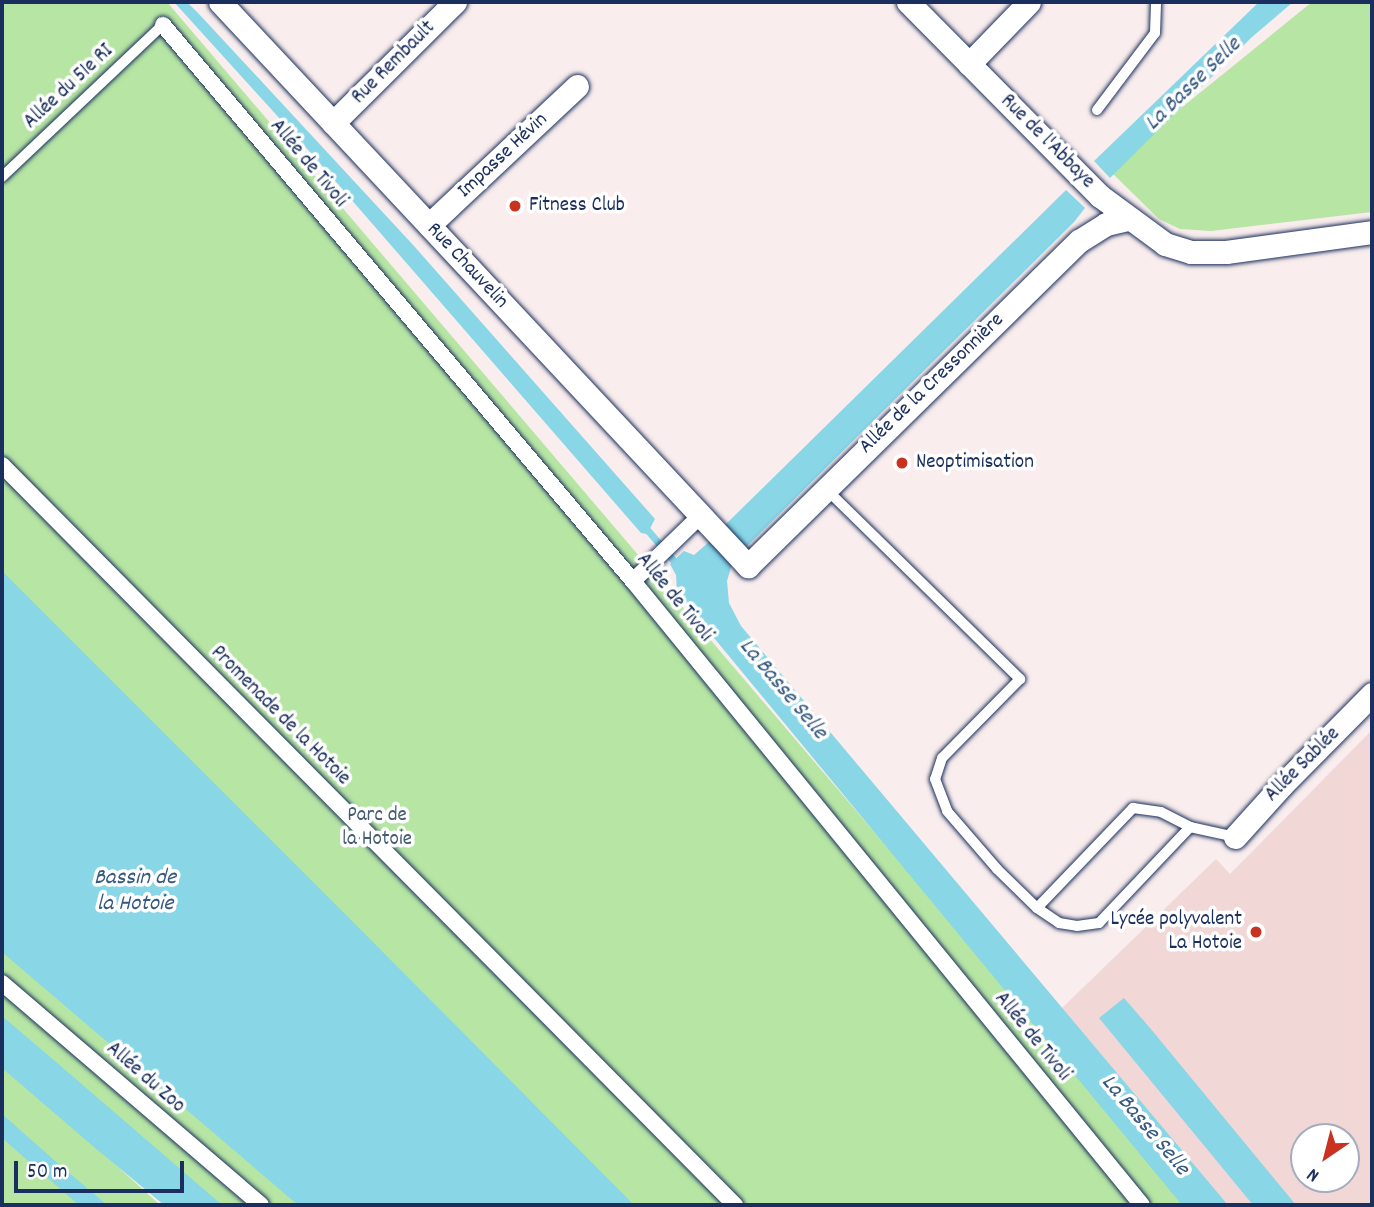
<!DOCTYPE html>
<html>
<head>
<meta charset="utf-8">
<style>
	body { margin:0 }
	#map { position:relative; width:1374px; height:1207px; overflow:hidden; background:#f9eded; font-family:Dekko,sans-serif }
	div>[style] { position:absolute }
	.built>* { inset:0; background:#f2d7d7 }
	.green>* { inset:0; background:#b6e5a4 }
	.water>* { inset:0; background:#88d6e6 }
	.stream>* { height:7px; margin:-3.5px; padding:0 3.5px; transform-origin:3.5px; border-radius:3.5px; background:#88d6e6 }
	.roads { filter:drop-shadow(0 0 2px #1b2f5e) drop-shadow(0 0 2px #1b2f5e) }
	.service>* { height:10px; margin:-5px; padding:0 5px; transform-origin:5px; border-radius:5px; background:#fff }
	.pedestrian>* { height:16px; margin:-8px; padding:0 8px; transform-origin:8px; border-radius:8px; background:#fff }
	.minor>* { height:23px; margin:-11.5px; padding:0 11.5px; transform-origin:11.5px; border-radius:11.5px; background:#fff }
	.dots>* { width:19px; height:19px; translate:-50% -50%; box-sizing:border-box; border:4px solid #fff; border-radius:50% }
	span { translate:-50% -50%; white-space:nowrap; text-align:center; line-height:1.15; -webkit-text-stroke:7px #fff; paint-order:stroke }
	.street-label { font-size:21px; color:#1b2f5e }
	.poi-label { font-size:21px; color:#1b2f5e }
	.left { translate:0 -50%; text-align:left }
	.right { translate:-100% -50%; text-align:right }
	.park-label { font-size:21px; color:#425c70 }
	.water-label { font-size:23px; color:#365980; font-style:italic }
	.frame { position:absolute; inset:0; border:4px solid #1b2f5e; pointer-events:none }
	.north { position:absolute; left:1290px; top:1123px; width:70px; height:70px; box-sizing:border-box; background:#fff; border:2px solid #a4acbf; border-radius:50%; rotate:215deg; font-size:19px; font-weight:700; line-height:28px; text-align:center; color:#1b2f5e }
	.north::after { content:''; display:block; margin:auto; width:24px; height:32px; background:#c8321e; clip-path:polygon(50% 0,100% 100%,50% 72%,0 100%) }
	.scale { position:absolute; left:14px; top:1161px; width:170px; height:32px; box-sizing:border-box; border:4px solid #1b2f5e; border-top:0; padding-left:9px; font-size:21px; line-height:24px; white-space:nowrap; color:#1b2f5e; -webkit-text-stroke:5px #fff; paint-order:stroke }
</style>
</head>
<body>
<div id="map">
	<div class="built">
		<div style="clip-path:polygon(evenodd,1372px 730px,1372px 1205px,1228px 1205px,1062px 1008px,1216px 859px,1230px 874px,1372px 730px,1304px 1137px,1346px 1137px,1346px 1179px,1304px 1179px,1304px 1137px)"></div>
	</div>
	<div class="green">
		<div style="clip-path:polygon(2px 2px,167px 2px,1192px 1205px,219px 1205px,2px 1020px)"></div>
		<div style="clip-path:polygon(1312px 2px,1372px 2px,1372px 212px,1211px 231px,1180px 229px,1159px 219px,1107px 168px)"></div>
		<div style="clip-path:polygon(2px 1062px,160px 1205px,2px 1205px)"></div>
	</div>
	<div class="water">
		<div style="clip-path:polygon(174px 2px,187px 2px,199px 14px,414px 246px,655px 519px,647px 534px,641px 533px,310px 152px)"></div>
		<div style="clip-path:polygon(1259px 2px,1293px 2px,1252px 37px,1110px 178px,1094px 161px)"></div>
		<div style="clip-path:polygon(1066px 190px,1085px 208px,1074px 222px,745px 548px,723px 527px)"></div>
		<div style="clip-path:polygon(710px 541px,732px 564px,727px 581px,729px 603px,741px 626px,1228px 1205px,1182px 1205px,677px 593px,676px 575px,670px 564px,684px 551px,694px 555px)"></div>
		<div style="clip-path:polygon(2px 571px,355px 924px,634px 1205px,298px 1205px,2px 952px)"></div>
		<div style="clip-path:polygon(1124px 998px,1150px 1028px,1296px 1205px,1253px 1205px,1099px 1018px)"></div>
		<div style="clip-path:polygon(2px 1016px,56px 1062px,222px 1205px,164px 1205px,94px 1147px,2px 1068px)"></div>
		<div style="clip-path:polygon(2px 1114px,54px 1160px,107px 1205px,79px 1205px,66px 1194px,2px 1138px)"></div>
	</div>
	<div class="stream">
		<div style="left:644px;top:526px;width:55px;rotate:49.4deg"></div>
	</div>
	<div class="roads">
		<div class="service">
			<div style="left:1097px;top:110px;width:96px;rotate:-53deg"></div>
			<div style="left:1155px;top:33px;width:31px;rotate:-88deg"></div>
			<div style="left:2px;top:177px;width:221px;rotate:-43.4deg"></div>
			<div style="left:826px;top:489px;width:272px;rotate:44.4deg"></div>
			<div style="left:1020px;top:679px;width:111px;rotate:134.6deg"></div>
			<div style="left:942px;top:758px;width:22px;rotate:108deg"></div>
			<div style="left:935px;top:779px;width:34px;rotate:69deg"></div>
			<div style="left:947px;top:811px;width:77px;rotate:49.2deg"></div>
			<div style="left:997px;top:869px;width:56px;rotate:44.3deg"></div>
			<div style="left:1037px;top:908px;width:27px;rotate:34deg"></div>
			<div style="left:1059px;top:923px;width:18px;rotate:9deg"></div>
			<div style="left:1077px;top:926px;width:22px;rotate:-8deg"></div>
			<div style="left:1099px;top:923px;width:132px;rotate:-46.5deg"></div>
			<div style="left:1037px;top:908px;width:139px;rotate:-46.2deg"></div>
			<div style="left:1133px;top:808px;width:28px;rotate:8deg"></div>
			<div style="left:1161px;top:812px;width:33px;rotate:27deg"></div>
			<div style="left:1190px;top:827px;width:46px;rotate:12.5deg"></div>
		</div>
		<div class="pedestrian">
			<div style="left:163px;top:25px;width:728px;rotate:49.79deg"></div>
			<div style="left:633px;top:581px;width:805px;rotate:50.8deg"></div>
			<div style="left:2px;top:465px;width:1042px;rotate:45.27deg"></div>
			<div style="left:633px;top:581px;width:93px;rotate:-44.1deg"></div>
			<div style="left:2px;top:983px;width:341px;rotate:40.6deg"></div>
		</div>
		<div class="minor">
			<div style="left:220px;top:2px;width:773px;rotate:46.89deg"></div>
			<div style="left:748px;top:566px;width:464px;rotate:-44.5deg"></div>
			<div style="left:1079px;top:241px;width:32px;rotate:-32deg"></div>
			<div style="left:1106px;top:224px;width:22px;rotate:-13deg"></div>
			<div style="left:908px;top:2px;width:273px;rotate:45.3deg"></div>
			<div style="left:1100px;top:196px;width:81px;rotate:36.4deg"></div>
			<div style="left:1165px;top:244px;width:27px;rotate:17deg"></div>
			<div style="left:1191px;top:252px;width:35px"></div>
			<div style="left:1226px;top:252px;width:147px;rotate:-7.8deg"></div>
			<div style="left:969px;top:64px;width:86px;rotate:-45.9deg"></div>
			<div style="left:333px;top:123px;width:172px;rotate:-44.8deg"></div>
			<div style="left:429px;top:225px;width:203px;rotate:-43.2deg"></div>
			<div style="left:1235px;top:837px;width:70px;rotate:-47.9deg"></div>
			<div style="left:1282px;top:785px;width:128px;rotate:-45.3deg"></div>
		</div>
	</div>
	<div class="dots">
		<div style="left:515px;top:206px;background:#c8321e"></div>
		<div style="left:902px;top:463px;background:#c8321e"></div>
		<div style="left:1256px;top:932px;background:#c8321e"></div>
	</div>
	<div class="street-label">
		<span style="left:394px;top:63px;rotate:-45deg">Rue Rembault</span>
		<span style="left:69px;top:87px;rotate:-43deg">Allée du 51e RI</span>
		<span style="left:1047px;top:142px;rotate:45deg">Rue de l'Abbaye</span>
		<span style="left:503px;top:156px;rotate:-43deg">Impasse Hévin</span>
		<span style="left:308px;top:164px;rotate:50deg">Allée de Tivoli</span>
		<span style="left:467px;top:266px;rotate:47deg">Rue Chauvelin</span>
		<span style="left:932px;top:384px;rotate:-44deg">Allée de la Cressonnière</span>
		<span style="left:674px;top:598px;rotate:51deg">Allée de Tivoli</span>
		<span style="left:280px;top:716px;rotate:45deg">Promenade de la Hotoie</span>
		<span style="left:1303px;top:765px;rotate:-45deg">Allée Sablée</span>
		<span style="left:1032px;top:1037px;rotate:51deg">Allée de Tivoli</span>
		<span style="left:145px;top:1078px;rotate:41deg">Allée du Zoo</span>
	</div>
	<div class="poi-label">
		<span class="left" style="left:529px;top:206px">Fitness Club</span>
		<span class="left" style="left:916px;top:463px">Neoptimisation</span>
		<span class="right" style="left:1242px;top:932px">Lycée polyvalent<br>La Hotoie</span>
	</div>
	<div class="park-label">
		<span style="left:377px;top:828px">Parc de<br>la Hotoie</span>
	</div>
	<div class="water-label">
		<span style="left:1194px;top:85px;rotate:-44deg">La Basse Selle</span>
		<span style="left:782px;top:690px;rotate:50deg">La Basse Selle</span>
		<span style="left:135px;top:892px">Bassin de<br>la Hotoie</span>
		<span style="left:1144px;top:1126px;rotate:50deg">La Basse Selle</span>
	</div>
	<div class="frame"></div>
	<div class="north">N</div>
	<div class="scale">50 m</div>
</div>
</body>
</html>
